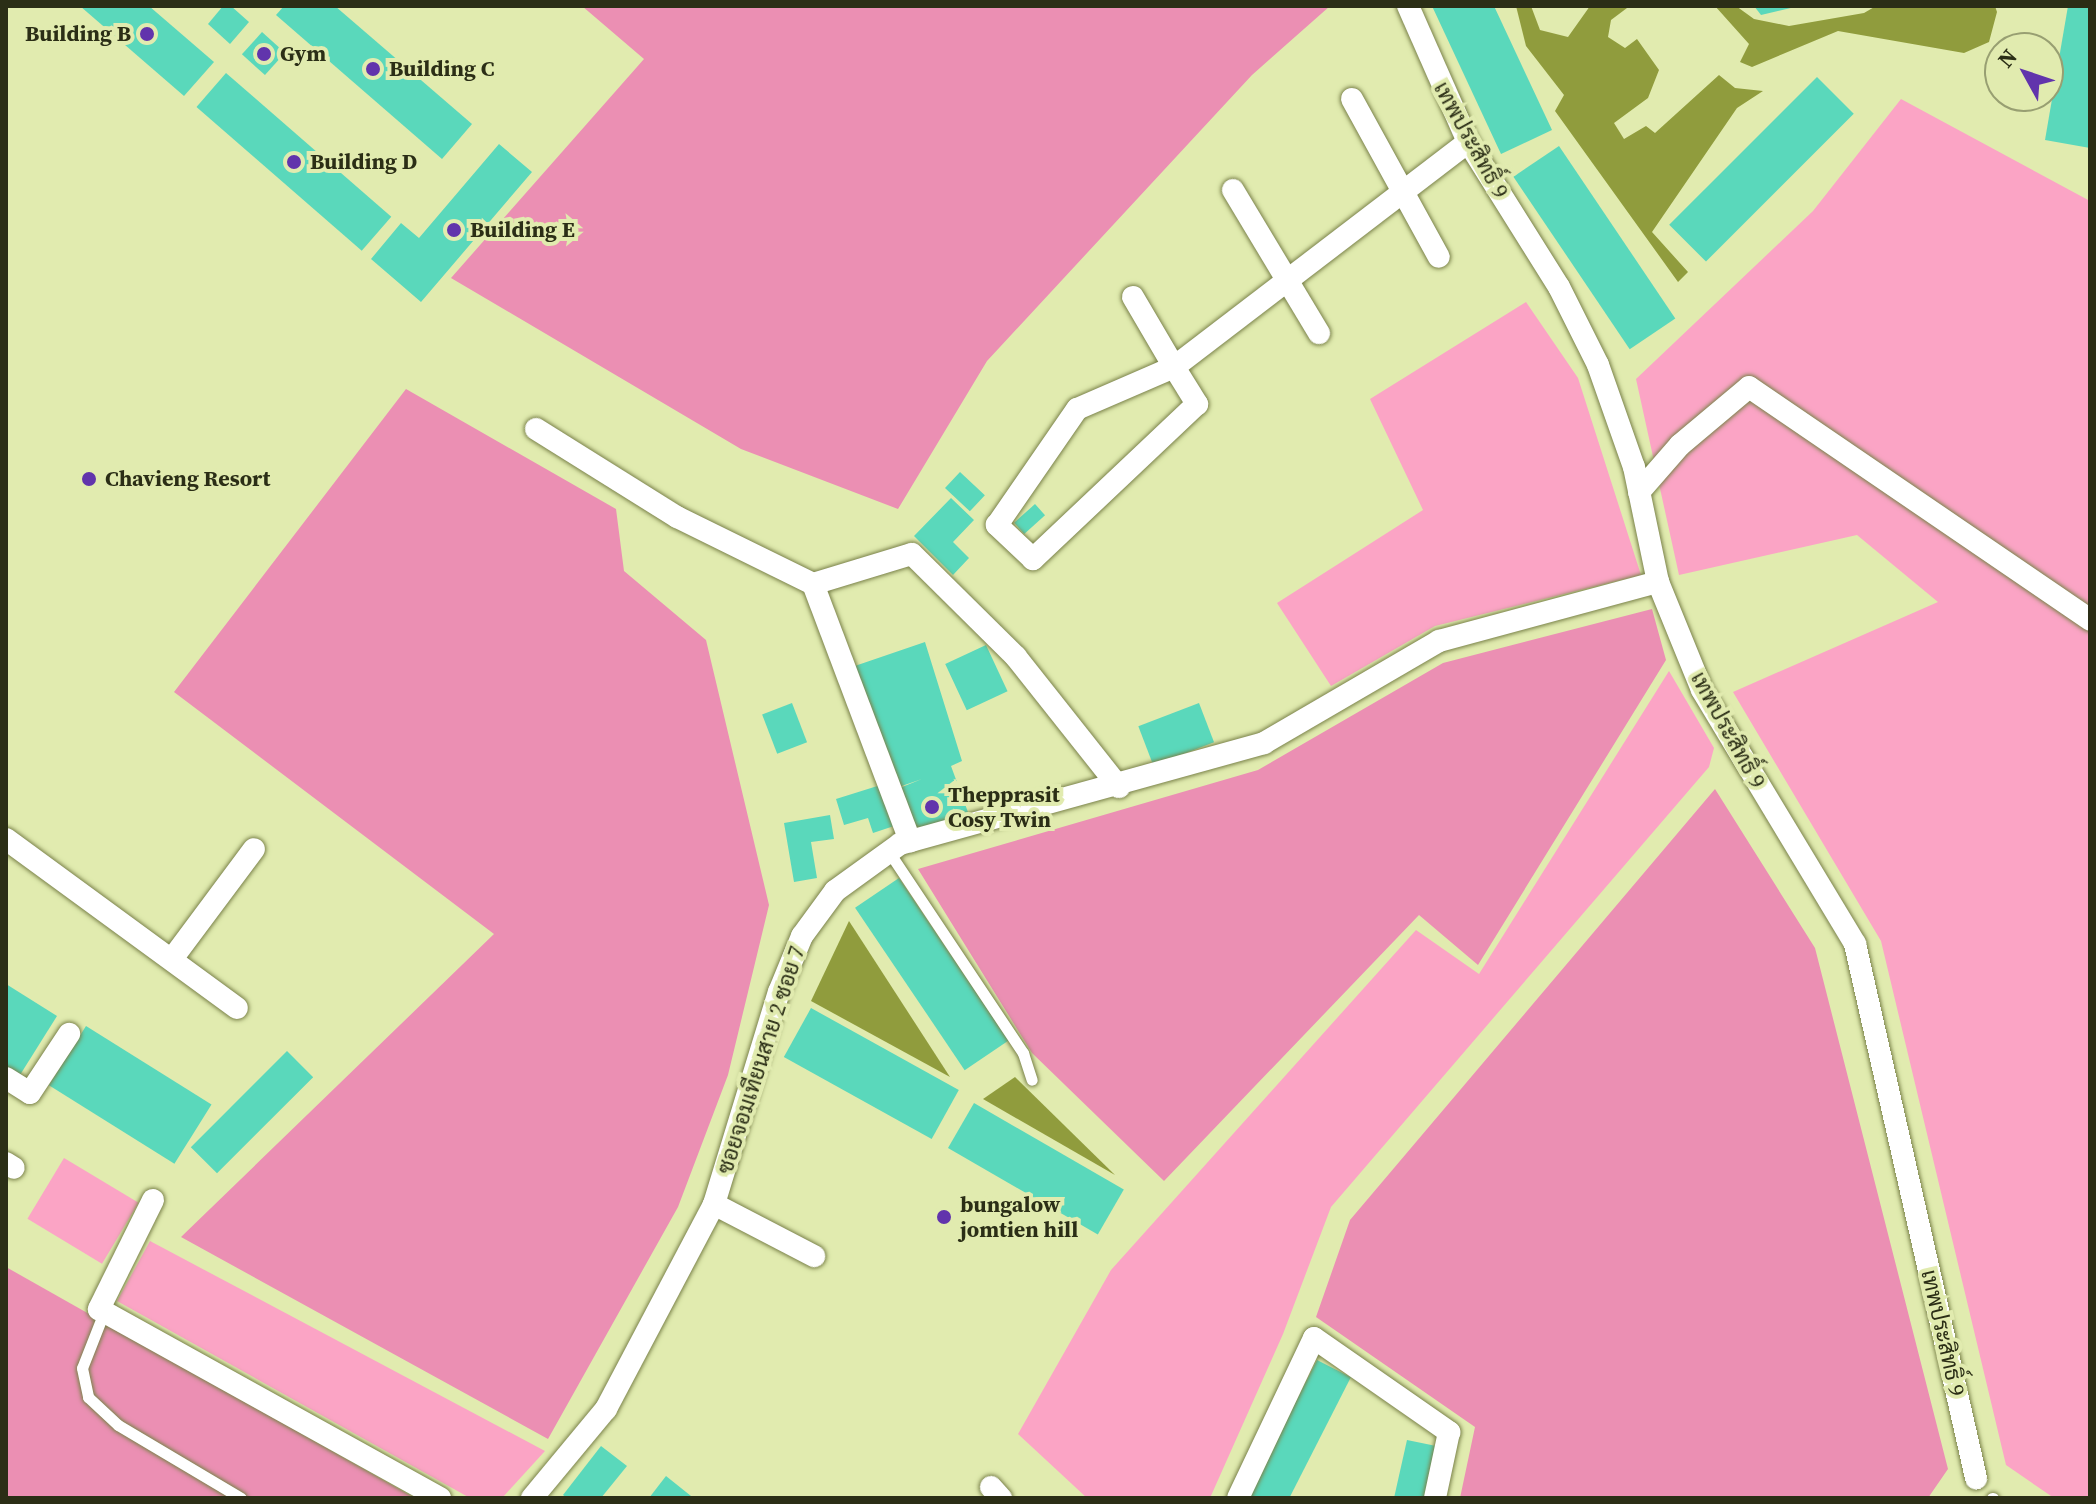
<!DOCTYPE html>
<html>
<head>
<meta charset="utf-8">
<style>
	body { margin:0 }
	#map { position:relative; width:2096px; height:1504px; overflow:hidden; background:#e1ebaf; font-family:"Source Serif 4",Sarabun,serif }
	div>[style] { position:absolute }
	.green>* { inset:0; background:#fba4c5; transform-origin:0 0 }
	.forest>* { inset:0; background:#eb8fb3 }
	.water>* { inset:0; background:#909c3d }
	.building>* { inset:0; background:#5ad8bb; transform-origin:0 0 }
	.roads { filter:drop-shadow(0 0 2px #7a824a) drop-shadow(0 0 2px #7a824a) }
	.lane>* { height:11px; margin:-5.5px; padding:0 5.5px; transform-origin:5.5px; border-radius:5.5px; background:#fff }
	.street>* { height:22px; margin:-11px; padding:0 11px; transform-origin:11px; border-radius:11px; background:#fff }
	.dots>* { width:22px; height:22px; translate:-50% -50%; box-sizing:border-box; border:4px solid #e1ebaf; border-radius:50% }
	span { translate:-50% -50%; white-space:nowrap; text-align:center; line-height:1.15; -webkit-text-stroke:8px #e1ebaf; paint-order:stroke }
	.poi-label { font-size:22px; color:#2b2e16; font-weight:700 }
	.right { translate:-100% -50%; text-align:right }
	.left { translate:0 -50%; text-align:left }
	.street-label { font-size:22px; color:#2b2e16 }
	.frame { position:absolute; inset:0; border:8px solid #2b2e16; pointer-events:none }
	.north { position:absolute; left:1984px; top:32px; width:80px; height:80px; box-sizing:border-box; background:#e1ebaf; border:2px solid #989f72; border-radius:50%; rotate:310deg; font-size:22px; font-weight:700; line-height:32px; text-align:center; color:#2b2e16 }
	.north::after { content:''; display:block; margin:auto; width:28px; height:36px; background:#6134ac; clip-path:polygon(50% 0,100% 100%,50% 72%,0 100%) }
</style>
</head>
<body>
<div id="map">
	<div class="green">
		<div style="clip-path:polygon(1901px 99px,2090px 201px,2090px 1498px,2054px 1498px,2006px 1465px,1881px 941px,1733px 692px,1938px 602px,1857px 535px,1679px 575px,1636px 379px,1813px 211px)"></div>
		<div style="clip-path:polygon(1526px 302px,1578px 378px,1641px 575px,1435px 626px,1331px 686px,1277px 603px,1423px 510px,1370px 399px)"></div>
		<div style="clip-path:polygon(1669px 671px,1714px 748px,1709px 767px,1331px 1207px,1283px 1334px,1210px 1498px,1087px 1498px,1018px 1434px,1111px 1270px,1416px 930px,1479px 974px)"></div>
		<div style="left:64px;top:1158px;width:87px;height:71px;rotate:31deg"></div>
		<div style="clip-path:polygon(150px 1241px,545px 1451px,502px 1498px,470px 1498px,117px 1301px)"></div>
	</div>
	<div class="forest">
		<div style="clip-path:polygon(582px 6px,1330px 6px,1252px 75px,987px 361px,898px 509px,741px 449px,451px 278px,644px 59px)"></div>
		<div style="clip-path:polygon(406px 389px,616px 509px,624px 571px,706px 640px,769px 905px,728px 1075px,678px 1207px,548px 1439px,181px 1237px,494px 934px,174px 692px)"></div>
		<div style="clip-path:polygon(1652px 609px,1666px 660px,1478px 965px,1419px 915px,1164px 1181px,1032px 1053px,918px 869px,1258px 770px,1443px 663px)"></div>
		<div style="clip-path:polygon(1715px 789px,1815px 948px,1948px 1469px,1928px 1498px,1460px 1498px,1475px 1427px,1316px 1317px,1350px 1220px)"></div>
		<div style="clip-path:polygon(6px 1267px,415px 1498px,6px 1498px)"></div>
	</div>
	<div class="water">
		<div style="clip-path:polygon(1516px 6px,1531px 6px,1540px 30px,1568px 37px,1590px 6px,1627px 8px,1611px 20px,1608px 37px,1625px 48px,1637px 39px,1659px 70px,1648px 98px,1614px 123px,1624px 139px,1646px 126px,1655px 133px,1719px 75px,1735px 88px,1763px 91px,1737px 108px,1652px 232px,1688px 272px,1678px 282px,1555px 111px,1564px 95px,1526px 46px)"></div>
		<div style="clip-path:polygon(1715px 6px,1736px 6px,1754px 19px,1789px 26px,1864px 13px,1876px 6px,1995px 6px,1997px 12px,1989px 42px,1964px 53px,1838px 31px,1752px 67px,1740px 62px,1749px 44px)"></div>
		<div style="clip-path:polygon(849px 921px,950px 1077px,811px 1001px)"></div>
		<div style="clip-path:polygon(1015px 1077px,1115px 1175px,983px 1099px)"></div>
	</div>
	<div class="building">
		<div style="clip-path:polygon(80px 6px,149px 6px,214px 62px,184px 96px)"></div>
		<div style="clip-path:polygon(223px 6px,231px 6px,249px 22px,230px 44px,208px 24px)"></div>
		<div style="clip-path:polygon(284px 6px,335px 6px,472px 124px,442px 159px,276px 15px)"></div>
		<div style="clip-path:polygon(1432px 6px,1494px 6px,1552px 130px,1501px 154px)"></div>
		<div style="clip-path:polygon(1754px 6px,1795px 6px,1795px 7px,1761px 15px)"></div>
		<div style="clip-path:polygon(2068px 6px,2090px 6px,2090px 148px,2045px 140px)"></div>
		<div style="left:262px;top:32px;width:31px;height:30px;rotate:42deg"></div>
		<div style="left:226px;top:73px;width:219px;height:45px;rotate:41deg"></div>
		<div style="left:1817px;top:77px;width:52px;height:209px;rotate:45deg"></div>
		<div style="clip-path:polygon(499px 144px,532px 172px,421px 302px,371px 259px,401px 223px,419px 238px)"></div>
		<div style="left:1559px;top:146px;width:208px;height:55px;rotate:56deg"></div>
		<div style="left:960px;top:472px;width:34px;height:22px;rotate:43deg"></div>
		<div style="clip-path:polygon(951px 498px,974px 520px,953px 542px,969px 558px,953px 575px,914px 536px)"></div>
		<div style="left:1035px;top:504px;width:15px;height:28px;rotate:48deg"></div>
		<div style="clip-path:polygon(925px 642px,962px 761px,951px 766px,972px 823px,911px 840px,892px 791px,922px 779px,893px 789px,846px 669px)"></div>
		<div style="left:986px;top:645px;width:51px;height:45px;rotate:65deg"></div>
		<div style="left:792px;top:703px;width:42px;height:32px;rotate:69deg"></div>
		<div style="left:1199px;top:703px;width:42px;height:65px;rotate:69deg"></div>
		<div style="clip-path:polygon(887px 783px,900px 824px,873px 833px,868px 818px,844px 825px,836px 799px)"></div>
		<div style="clip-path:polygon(830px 815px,834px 839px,811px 842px,817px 878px,794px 882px,784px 823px)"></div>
		<div style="left:899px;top:878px;width:196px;height:53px;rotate:56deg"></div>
		<div style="clip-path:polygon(6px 984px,57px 1016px,20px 1075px,6px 1066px)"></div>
		<div style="left:811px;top:1008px;width:169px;height:56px;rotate:29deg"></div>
		<div style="left:86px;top:1026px;width:148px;height:70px;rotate:32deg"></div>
		<div style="left:287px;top:1051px;width:37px;height:136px;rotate:45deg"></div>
		<div style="left:974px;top:1103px;width:173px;height:52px;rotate:30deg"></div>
		<div style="left:1317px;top:1360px;width:38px;height:154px;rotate:27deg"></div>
		<div style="clip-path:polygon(1407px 1440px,1441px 1447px,1429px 1498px,1394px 1498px)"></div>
		<div style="clip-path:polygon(601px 1446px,627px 1466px,601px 1498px,567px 1498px,563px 1495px)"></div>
		<div style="clip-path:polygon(666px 1476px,691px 1496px,689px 1498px,649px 1498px)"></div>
	</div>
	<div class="roads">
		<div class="lane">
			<div style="left:889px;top:852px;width:242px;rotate:56.3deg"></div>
			<div style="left:1023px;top:1053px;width:28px;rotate:72deg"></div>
			<div style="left:104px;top:1312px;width:60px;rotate:111.4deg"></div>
			<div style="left:82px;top:1368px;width:30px;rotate:78deg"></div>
			<div style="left:88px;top:1397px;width:41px;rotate:43deg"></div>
			<div style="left:118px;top:1425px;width:143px;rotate:30.7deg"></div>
			<div style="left:1992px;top:1498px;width:1px"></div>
		</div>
		<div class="street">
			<div style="left:1408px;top:6px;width:149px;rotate:66.2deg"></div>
			<div style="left:1468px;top:142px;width:171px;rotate:57.9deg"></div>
			<div style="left:1559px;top:287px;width:87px;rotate:63.4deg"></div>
			<div style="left:1598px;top:365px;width:108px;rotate:70.6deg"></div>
			<div style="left:1634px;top:467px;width:117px;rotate:78.2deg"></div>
			<div style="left:1658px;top:582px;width:117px;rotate:67.8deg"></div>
			<div style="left:1702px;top:690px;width:297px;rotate:58.9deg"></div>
			<div style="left:1855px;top:944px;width:548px;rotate:77.23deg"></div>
			<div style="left:1352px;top:99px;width:180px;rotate:61.2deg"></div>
			<div style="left:1233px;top:190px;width:167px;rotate:59deg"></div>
			<div style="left:1133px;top:297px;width:81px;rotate:59.6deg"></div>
			<div style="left:1174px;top:367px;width:44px;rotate:58.1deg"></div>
			<div style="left:1197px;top:404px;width:226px;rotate:136.6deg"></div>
			<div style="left:1033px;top:559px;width:50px;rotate:-136.6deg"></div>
			<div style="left:997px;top:525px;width:141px;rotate:-55.4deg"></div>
			<div style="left:1077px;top:409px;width:106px;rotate:-23.4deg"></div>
			<div style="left:1174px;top:367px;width:370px;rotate:-37.4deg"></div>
			<div style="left:536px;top:429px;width:166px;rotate:32deg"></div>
			<div style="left:677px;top:517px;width:152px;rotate:26.2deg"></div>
			<div style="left:813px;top:584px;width:103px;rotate:-16.9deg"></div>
			<div style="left:912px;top:554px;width:146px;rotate:44.7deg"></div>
			<div style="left:1016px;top:657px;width:166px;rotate:51.6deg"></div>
			<div style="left:1639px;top:492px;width:62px;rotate:-48.9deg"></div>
			<div style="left:1680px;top:445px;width:90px;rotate:-40deg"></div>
			<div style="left:1749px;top:387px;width:413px;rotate:34.3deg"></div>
			<div style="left:813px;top:584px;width:275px;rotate:69.3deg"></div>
			<div style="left:6px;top:839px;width:286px;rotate:36.2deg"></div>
			<div style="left:172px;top:959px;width:137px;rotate:-53.3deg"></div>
			<div style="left:6px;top:1078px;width:28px;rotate:32deg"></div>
			<div style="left:30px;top:1093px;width:71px;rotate:-56.5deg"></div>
			<div style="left:6px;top:1163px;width:9px;rotate:32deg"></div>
			<div style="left:153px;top:1200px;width:122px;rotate:116.4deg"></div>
			<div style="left:99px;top:1309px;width:390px;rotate:29deg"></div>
			<div style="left:714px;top:1204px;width:113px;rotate:27.5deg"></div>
			<div style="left:991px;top:1487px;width:15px;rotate:48deg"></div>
			<div style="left:532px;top:1498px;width:116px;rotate:-50.3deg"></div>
			<div style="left:606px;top:1409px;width:232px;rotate:-62.2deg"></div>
			<div style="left:714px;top:1204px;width:222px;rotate:-73deg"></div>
			<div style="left:779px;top:992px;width:61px;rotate:-67.7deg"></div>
			<div style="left:802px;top:936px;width:56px;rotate:-53.7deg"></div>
			<div style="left:835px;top:891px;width:80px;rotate:-35.9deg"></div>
			<div style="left:900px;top:844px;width:378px;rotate:-15.5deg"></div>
			<div style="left:1264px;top:743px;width:203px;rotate:-30.2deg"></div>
			<div style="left:1439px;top:641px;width:227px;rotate:-15.1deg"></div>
			<div style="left:1238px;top:1498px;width:177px;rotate:-64.6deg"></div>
			<div style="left:1314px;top:1338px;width:165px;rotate:34.8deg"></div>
			<div style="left:1449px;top:1432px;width:67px;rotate:102deg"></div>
		</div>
	</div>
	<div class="dots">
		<div style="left:147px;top:34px;background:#6134ac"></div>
		<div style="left:264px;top:54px;background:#6134ac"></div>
		<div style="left:373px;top:69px;background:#6134ac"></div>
		<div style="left:294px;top:162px;background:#6134ac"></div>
		<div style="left:454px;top:230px;background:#6134ac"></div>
		<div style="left:89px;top:479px;background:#6134ac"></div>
		<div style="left:932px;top:807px;background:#6134ac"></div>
		<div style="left:944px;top:1217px;background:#6134ac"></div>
	</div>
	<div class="poi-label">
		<span class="right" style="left:131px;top:34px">Building B</span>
		<span class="left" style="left:280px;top:54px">Gym</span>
		<span class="left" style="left:389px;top:69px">Building C</span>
		<span class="left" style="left:310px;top:162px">Building D</span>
		<span class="left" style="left:470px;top:230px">Building E</span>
		<span class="left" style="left:105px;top:479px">Chavieng Resort</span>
		<span class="left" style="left:948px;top:807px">Thepprasit<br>Cosy Twin</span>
		<span class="left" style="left:960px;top:1217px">bungalow<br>jomtien hill</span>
	</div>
	<div class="street-label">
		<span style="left:1471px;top:140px;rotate:61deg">เทพประสิทธิ์ 9</span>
		<span style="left:1728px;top:730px;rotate:61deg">เทพประสิทธิ์ 9</span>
		<span style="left:761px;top:1060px;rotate:-72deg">ซอยจอมเทียนสาย 2 ซอย 7</span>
		<span style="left:1943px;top:1333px;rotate:77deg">เทพประสิทธิ์ 9</span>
	</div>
	<div class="frame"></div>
	<div class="north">N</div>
</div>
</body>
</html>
